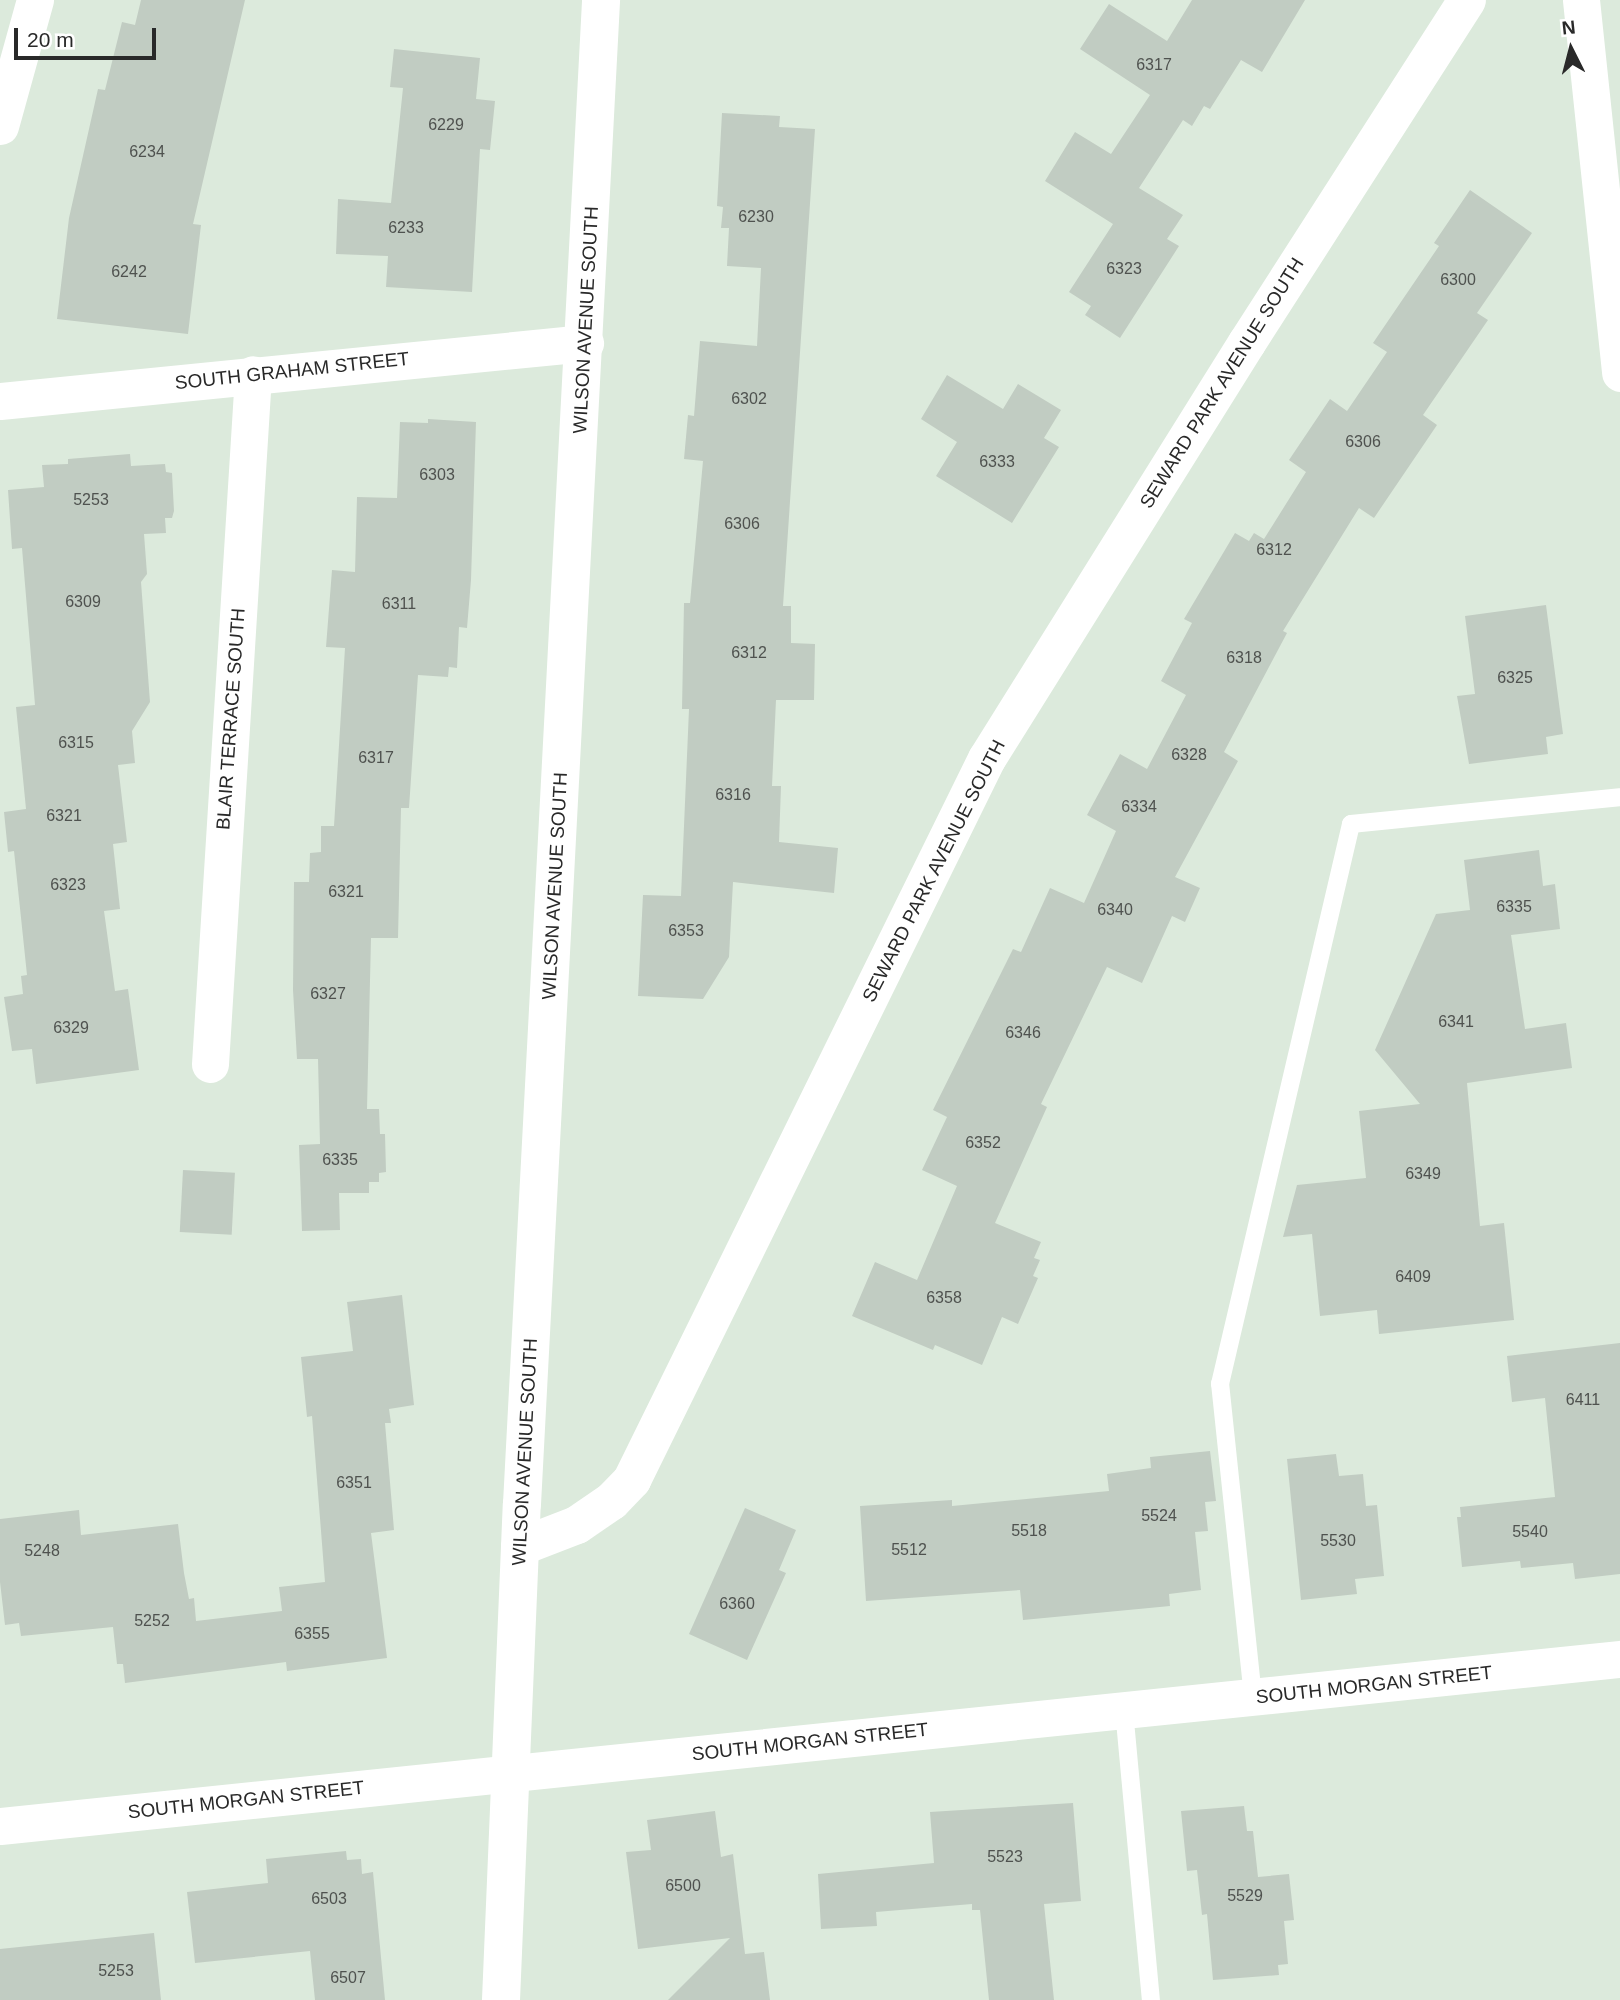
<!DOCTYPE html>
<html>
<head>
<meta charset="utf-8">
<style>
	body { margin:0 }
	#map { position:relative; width:1620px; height:2000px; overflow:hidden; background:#dceadc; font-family:Helvetica,sans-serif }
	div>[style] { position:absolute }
	.building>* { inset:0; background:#c1ccc2; transform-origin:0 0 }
	.service>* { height:18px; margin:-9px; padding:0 9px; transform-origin:9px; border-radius:9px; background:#fff }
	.minor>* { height:37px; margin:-18.5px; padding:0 18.5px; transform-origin:18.5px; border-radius:18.5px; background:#fff }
	.tertiary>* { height:38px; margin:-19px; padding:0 19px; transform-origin:19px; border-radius:19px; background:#fff }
	.secondary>* { height:38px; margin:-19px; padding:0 19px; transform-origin:19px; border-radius:19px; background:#fff }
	span { translate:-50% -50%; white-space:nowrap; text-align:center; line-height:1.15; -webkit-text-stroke:6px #fff; paint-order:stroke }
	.number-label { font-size:16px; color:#4f524f }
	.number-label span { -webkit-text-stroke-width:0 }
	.street-label { font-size:19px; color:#292929 }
	.north { position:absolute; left:1536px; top:14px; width:70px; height:70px; -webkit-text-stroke:5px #fff; paint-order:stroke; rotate:354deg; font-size:19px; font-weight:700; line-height:28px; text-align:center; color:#292929 }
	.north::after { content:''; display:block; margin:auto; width:24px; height:32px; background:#292929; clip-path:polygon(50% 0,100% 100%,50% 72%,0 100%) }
	.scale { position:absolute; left:14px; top:28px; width:142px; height:32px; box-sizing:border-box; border:4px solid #292929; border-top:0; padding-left:9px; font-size:21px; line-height:24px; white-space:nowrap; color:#292929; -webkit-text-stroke:5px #fff; paint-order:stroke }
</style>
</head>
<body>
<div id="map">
	<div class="building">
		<div style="clip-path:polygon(141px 0,245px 0,193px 224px,201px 225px,188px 334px,57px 319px,69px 218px,98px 89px,105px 90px,122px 22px,135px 25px)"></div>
		<div style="clip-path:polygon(1192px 0,1305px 0,1262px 72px,1241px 60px,1210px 109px,1204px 106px,1192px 126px,1183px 120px,1139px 188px,1183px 215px,1167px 239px,1179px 246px,1120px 338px,1085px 315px,1091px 306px,1069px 292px,1113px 224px,1045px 181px,1075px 132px,1111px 154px,1150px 95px,1080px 49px,1109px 4px,1167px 41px)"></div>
		<div style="clip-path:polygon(394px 49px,480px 58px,476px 99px,495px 101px,490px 150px,480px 149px,472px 292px,386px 287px,388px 256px,336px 254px,338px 199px,391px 203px,403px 88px,390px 87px)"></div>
		<div style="clip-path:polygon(722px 113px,780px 116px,779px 127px,815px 129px,783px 606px,791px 606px,791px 643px,815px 644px,814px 700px,776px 700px,772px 786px,781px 786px,779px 842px,838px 848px,834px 893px,733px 882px,729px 957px,703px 999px,638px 996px,643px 895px,681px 896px,689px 709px,682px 709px,684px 603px,690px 603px,703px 461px,684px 459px,688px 415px,694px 416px,700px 341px,757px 346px,761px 268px,727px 266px,729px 228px,721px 228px,723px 207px,717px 206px)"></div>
		<div style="clip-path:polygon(1470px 190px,1532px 233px,1477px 313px,1488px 320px,1423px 415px,1437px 425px,1374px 518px,1359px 508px,1283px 631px,1287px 633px,1224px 752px,1238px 761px,1175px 877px,1200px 888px,1185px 922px,1172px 916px,1142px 983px,1107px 967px,1041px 1104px,1047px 1107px,995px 1223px,1041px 1242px,1034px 1258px,1040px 1260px,1033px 1276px,1038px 1278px,1018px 1324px,1002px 1317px,982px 1365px,935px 1345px,933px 1350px,852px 1316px,875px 1262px,917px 1280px,957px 1186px,922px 1170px,947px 1117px,933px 1110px,1013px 949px,1021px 952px,1050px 888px,1084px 903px,1116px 831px,1087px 815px,1120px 754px,1147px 769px,1186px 695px,1161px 681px,1192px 623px,1184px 619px,1235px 533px,1249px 541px,1254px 533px,1264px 539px,1306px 472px,1289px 460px,1330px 399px,1347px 411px,1387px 352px,1373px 343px,1439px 246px,1434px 243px)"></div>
		<div style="clip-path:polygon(947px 375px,1003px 409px,1018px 384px,1061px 410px,1044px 438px,1059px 447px,1012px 523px,936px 476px,957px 442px,921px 419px)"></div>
		<div style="clip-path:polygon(428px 419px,476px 422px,471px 580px,467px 628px,459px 627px,457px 668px,449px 667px,448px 677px,418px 675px,409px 808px,401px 808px,398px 938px,371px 938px,367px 1109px,379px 1109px,380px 1134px,385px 1134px,386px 1172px,379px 1173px,379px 1182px,369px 1182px,369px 1193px,339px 1193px,340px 1230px,302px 1231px,299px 1145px,320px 1144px,318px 1059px,297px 1059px,293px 990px,294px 882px,309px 882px,310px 853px,321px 852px,321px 826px,334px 826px,345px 648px,326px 647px,332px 570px,355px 572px,357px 497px,397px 498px,400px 422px,428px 423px)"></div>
		<div style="clip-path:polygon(130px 454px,131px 466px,165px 464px,166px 472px,172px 473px,174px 511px,172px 518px,165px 518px,166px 533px,144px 534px,147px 574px,141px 582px,150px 702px,132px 731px,135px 763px,118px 765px,127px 842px,113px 844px,120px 909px,104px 911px,115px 991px,128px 989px,139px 1070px,36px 1084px,32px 1049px,12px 1051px,4px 997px,23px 994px,21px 976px,27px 975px,14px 851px,8px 852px,4px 812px,26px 809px,16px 707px,35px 705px,22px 548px,12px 549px,8px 490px,44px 487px,42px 465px,68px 464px,68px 459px)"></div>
		<div style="clip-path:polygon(1546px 605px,1563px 734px,1546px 737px,1548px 754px,1469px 764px,1457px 696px,1475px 694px,1465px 616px)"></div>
		<div style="clip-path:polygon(1539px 850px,1543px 886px,1555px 884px,1560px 929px,1511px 935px,1525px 1029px,1566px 1023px,1572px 1068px,1467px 1083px,1480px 1226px,1504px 1223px,1514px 1320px,1379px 1334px,1377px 1310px,1320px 1316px,1312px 1234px,1283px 1237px,1297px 1185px,1366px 1178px,1359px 1111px,1420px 1104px,1375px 1050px,1436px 914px,1470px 910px,1464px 860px)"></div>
		<div style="left:183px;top:1170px;width:52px;height:62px;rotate:3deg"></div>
		<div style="clip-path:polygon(402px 1295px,414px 1405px,389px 1409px,391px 1423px,385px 1423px,394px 1530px,371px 1533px,387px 1658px,287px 1671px,286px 1662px,125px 1683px,123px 1664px,117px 1664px,113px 1627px,21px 1636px,19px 1623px,5px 1625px,0 1582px,0 1519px,79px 1510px,81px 1535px,178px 1524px,184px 1573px,189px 1599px,194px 1598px,196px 1621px,282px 1611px,279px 1587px,325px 1582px,312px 1416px,307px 1417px,301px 1357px,353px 1351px,347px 1302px)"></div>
		<div style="clip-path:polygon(1620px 1343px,1620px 1574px,1575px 1579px,1573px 1563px,1521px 1568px,1520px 1561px,1462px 1567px,1457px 1517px,1461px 1517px,1460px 1507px,1555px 1497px,1545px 1398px,1512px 1402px,1507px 1356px)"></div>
		<div style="clip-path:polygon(1210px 1451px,1216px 1501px,1205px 1502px,1208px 1531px,1195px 1532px,1201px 1590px,1169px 1594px,1170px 1606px,1023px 1620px,1020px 1590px,866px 1601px,860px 1506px,952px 1500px,952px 1506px,1109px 1491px,1107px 1474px,1151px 1468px,1150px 1457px)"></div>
		<div style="clip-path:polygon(1336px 1454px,1339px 1476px,1363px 1474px,1366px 1506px,1377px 1505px,1384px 1576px,1355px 1579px,1357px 1594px,1301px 1600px,1287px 1459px)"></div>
		<div style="clip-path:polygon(745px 1508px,796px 1530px,779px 1570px,786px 1573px,747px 1660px,689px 1634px)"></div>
		<div style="clip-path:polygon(1073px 1803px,1081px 1901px,1044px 1904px,1054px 2000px,989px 2000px,980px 1910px,972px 1910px,972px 1904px,876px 1912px,877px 1926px,821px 1929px,818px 1874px,934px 1863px,930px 1812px)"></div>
		<div style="clip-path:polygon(1244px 1806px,1247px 1831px,1253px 1831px,1258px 1877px,1289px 1874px,1294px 1920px,1284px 1921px,1288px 1964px,1278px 1965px,1279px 1975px,1213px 1980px,1207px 1914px,1202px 1915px,1197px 1870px,1187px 1871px,1181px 1811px)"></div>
		<div style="clip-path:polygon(715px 1811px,721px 1857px,733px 1854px,745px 1954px,764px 1952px,770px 2000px,668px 2000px,730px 1938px,638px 1949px,626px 1852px,651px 1850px,647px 1820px)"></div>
		<div style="clip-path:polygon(346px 1851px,347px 1860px,361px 1859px,362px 1874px,373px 1872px,385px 2000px,315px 2000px,310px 1951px,195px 1963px,187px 1892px,268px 1883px,266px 1859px)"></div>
		<div style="clip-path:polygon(154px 1933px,161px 2000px,0 2000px,0 1949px)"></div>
	</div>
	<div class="service">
		<div style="left:1253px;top:1697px;width:315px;rotate:-96deg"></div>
		<div style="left:1220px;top:1384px;width:575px;rotate:-76.83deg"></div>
		<div style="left:1351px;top:824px;width:270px;rotate:-5.7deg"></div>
		<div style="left:1124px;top:1710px;width:291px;rotate:84.7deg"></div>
	</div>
	<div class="minor">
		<div style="left:1581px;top:0;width:375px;rotate:84deg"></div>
		<div style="left:0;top:126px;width:131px;rotate:-74.5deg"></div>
		<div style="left:0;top:401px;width:588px;rotate:-5.66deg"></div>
		<div style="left:210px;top:1064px;width:691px;rotate:-86.43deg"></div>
		<div style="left:0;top:1826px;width:1629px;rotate:-5.89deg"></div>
	</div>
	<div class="tertiary">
		<div style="left:520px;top:1547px;width:61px;rotate:-21.1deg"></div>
		<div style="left:577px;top:1525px;width:42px;rotate:-34.4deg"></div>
		<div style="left:612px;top:1501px;width:29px;rotate:-46deg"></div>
		<div style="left:632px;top:1480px;width:804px;rotate:-63.79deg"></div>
		<div style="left:987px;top:759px;width:491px;rotate:-58deg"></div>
		<div style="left:1247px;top:343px;width:407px;rotate:-57.3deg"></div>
	</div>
	<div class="secondary">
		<div style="left:501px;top:2000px;width:496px;rotate:-87.6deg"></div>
		<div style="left:522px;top:1504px;width:1506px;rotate:-86.99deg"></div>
	</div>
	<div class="number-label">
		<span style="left:1154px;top:65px">6317</span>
		<span style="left:446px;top:125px">6229</span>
		<span style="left:147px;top:152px">6234</span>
		<span style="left:756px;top:217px">6230</span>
		<span style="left:406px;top:228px">6233</span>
		<span style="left:1124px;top:269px">6323</span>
		<span style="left:129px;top:272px">6242</span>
		<span style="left:1458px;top:280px">6300</span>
		<span style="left:749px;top:399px">6302</span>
		<span style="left:1363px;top:442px">6306</span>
		<span style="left:997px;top:462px">6333</span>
		<span style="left:437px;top:475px">6303</span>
		<span style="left:91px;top:500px">5253</span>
		<span style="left:742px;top:524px">6306</span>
		<span style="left:1274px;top:550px">6312</span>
		<span style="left:83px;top:602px">6309</span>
		<span style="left:399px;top:604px">6311</span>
		<span style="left:749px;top:653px">6312</span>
		<span style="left:1244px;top:658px">6318</span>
		<span style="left:1515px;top:678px">6325</span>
		<span style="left:76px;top:743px">6315</span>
		<span style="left:1189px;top:755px">6328</span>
		<span style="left:376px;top:758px">6317</span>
		<span style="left:733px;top:795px">6316</span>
		<span style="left:1139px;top:807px">6334</span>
		<span style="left:64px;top:816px">6321</span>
		<span style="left:68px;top:885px">6323</span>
		<span style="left:346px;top:892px">6321</span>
		<span style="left:1514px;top:907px">6335</span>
		<span style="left:1115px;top:910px">6340</span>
		<span style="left:686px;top:931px">6353</span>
		<span style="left:328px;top:994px">6327</span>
		<span style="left:1456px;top:1022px">6341</span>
		<span style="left:71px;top:1028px">6329</span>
		<span style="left:1023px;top:1033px">6346</span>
		<span style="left:983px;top:1143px">6352</span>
		<span style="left:340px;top:1160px">6335</span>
		<span style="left:1423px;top:1174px">6349</span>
		<span style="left:1413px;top:1277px">6409</span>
		<span style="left:944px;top:1298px">6358</span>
		<span style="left:1583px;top:1400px">6411</span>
		<span style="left:354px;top:1483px">6351</span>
		<span style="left:1159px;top:1516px">5524</span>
		<span style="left:1029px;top:1531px">5518</span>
		<span style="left:1530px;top:1532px">5540</span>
		<span style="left:1338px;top:1541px">5530</span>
		<span style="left:909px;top:1550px">5512</span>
		<span style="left:42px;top:1551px">5248</span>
		<span style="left:737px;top:1604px">6360</span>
		<span style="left:152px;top:1621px">5252</span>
		<span style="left:312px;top:1634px">6355</span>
		<span style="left:1005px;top:1857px">5523</span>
		<span style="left:683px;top:1886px">6500</span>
		<span style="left:1245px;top:1896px">5529</span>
		<span style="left:329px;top:1899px">6503</span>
		<span style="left:116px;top:1971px">5253</span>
		<span style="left:348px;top:1978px">6507</span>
	</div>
	<div class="street-label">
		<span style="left:586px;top:320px;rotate:-87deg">WILSON AVENUE SOUTH</span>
		<span style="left:292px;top:371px;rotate:-6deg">SOUTH GRAHAM STREET</span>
		<span style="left:1222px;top:383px;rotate:-58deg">SEWARD PARK AVENUE SOUTH</span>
		<span style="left:231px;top:719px;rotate:-86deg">BLAIR TERRACE SOUTH</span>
		<span style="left:934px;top:871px;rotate:-63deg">SEWARD PARK AVENUE SOUTH</span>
		<span style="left:555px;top:886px;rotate:-87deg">WILSON AVENUE SOUTH</span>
		<span style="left:525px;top:1452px;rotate:-87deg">WILSON AVENUE SOUTH</span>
		<span style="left:1374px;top:1685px;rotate:-6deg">SOUTH MORGAN STREET</span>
		<span style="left:810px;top:1742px;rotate:-6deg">SOUTH MORGAN STREET</span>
		<span style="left:246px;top:1800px;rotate:-6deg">SOUTH MORGAN STREET</span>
	</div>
	<div class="north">N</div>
	<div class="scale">20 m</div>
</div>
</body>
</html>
